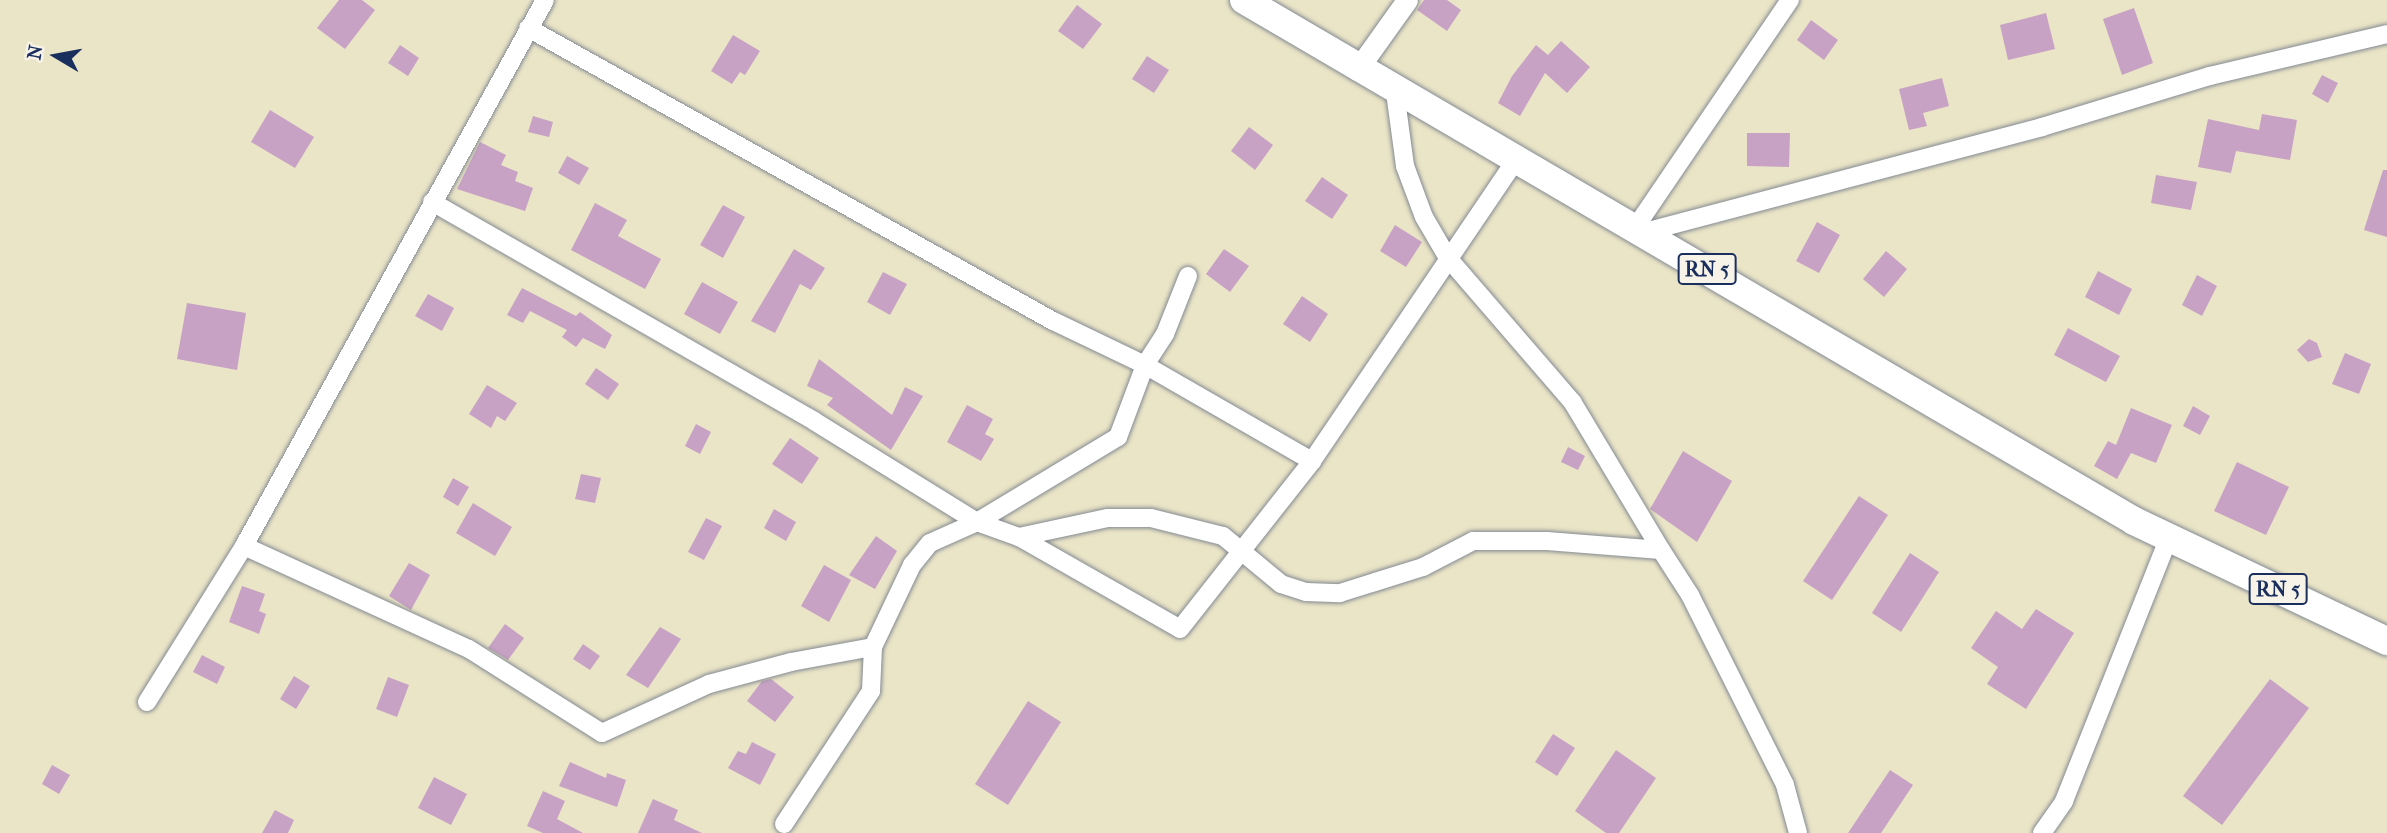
<!DOCTYPE html>
<html>
<head>
<meta charset="utf-8">
<style>
	body { margin:0 }
	#map { position:relative; width:2387px; height:833px; overflow:hidden; background:#ebe5c7; font-family:"IM FELL French Canon",serif }
	div>[style] { position:absolute }
	.building>* { inset:0; background:#c7a2c4 }
	.roads { filter:drop-shadow(0 0 2px #838a92) drop-shadow(0 0 2px #838a92) }
	.minor>* { height:18px; margin:-9px; padding:0 9px; transform-origin:9px; border-radius:9px; background:#fff }
	.tertiary>* { height:21px; margin:-10.5px; padding:0 10.5px; transform-origin:10.5px; border-radius:10.5px; background:#fff }
	.primary>* { height:28px; margin:-14px; padding:0 14px; transform-origin:14px; border-radius:14px; background:#fff }
	span { translate:-50% -50%; white-space:nowrap; text-align:center; line-height:1.15; -webkit-text-stroke:5px #f7f3e8; paint-order:stroke }
	.shield-label span { padding:2px 5px; background:#f7f3e8; border:2px solid; border-radius:5px; -webkit-text-stroke-width:0 }
	.shield-label { font-size:21px; color:#1b2f5e; font-weight:700 }
	.north { position:absolute; left:21px; top:21px; width:70px; height:70px; -webkit-text-stroke:5px #f7f3e8; paint-order:stroke; rotate:280deg; font-size:19px; font-weight:700; line-height:28px; text-align:center; color:#1b2f5e }
	.north::after { content:''; display:block; margin:auto; width:24px; height:32px; background:#1b2f5e; clip-path:polygon(50% 0,100% 100%,50% 72%,0 100%) }
</style>
</head>
<body>
<div id="map">
	<div class="building">
		<div style="clip-path:polygon(339px 0,362px 0,375px 10px,345px 49px,317px 28px)"></div>
		<div style="clip-path:polygon(1424px 0,1447px 0,1461px 10px,1447px 31px,1417px 10px)"></div>
		<div style="clip-path:polygon(1077px 5px,1102px 24px,1083px 49px,1058px 31px)"></div>
		<div style="clip-path:polygon(2134px 8px,2153px 63px,2122px 75px,2103px 19px)"></div>
		<div style="clip-path:polygon(2046px 13px,2055px 49px,2008px 60px,2000px 25px)"></div>
		<div style="clip-path:polygon(1811px 20px,1838px 40px,1824px 60px,1797px 40px)"></div>
		<div style="clip-path:polygon(733px 35px,760px 51px,745px 75px,740px 72px,732px 84px,711px 71px)"></div>
		<div style="clip-path:polygon(1561px 41px,1590px 67px,1567px 93px,1545px 73px,1520px 116px,1498px 103px,1512px 76px,1536px 45px,1548px 55px)"></div>
		<div style="clip-path:polygon(400px 45px,419px 58px,408px 76px,388px 63px)"></div>
		<div style="clip-path:polygon(1147px 56px,1169px 70px,1154px 93px,1132px 79px)"></div>
		<div style="clip-path:polygon(2322px 75px,2338px 83px,2328px 103px,2312px 94px)"></div>
		<div style="clip-path:polygon(1942px 78px,1949px 106px,1923px 113px,1927px 126px,1909px 130px,1899px 89px)"></div>
		<div style="clip-path:polygon(270px 110px,314px 137px,295px 168px,251px 142px)"></div>
		<div style="clip-path:polygon(2262px 114px,2297px 120px,2290px 160px,2236px 151px,2231px 173px,2198px 167px,2208px 119px,2259px 130px)"></div>
		<div style="clip-path:polygon(533px 116px,553px 122px,549px 137px,528px 132px)"></div>
		<div style="clip-path:polygon(1249px 127px,1273px 145px,1255px 170px,1231px 151px)"></div>
		<div style="clip-path:polygon(1747px 133px,1790px 133px,1789px 167px,1747px 166px)"></div>
		<div style="clip-path:polygon(480px 142px,506px 155px,501px 165px,518px 172px,515px 181px,533px 188px,525px 211px,457px 189px)"></div>
		<div style="clip-path:polygon(567px 156px,589px 168px,579px 185px,558px 173px)"></div>
		<div style="clip-path:polygon(2383px 170px,2387px 170px,2387px 237px,2364px 230px)"></div>
		<div style="clip-path:polygon(2156px 175px,2197px 182px,2191px 210px,2151px 203px)"></div>
		<div style="clip-path:polygon(1322px 177px,1348px 195px,1332px 219px,1305px 201px)"></div>
		<div style="clip-path:polygon(595px 203px,627px 220px,618px 236px,661px 259px,645px 289px,571px 250px)"></div>
		<div style="clip-path:polygon(723px 205px,745px 217px,723px 258px,700px 245px)"></div>
		<div style="clip-path:polygon(1817px 222px,1840px 235px,1819px 273px,1796px 261px)"></div>
		<div style="clip-path:polygon(1395px 225px,1422px 242px,1406px 267px,1380px 251px)"></div>
		<div style="clip-path:polygon(794px 249px,825px 268px,811px 290px,800px 284px,775px 333px,751px 321px)"></div>
		<div style="clip-path:polygon(1224px 249px,1249px 266px,1230px 292px,1206px 274px)"></div>
		<div style="clip-path:polygon(1886px 251px,1907px 269px,1884px 297px,1863px 279px)"></div>
		<div style="clip-path:polygon(2098px 271px,2132px 289px,2119px 315px,2085px 297px)"></div>
		<div style="clip-path:polygon(883px 272px,907px 284px,890px 315px,867px 302px)"></div>
		<div style="clip-path:polygon(2197px 275px,2217px 286px,2202px 316px,2182px 305px)"></div>
		<div style="clip-path:polygon(702px 282px,738px 302px,720px 334px,684px 314px)"></div>
		<div style="clip-path:polygon(522px 288px,576px 316px,580px 312px,612px 335px,605px 349px,583px 338px,576px 347px,562px 337px,567px 330px,530px 311px,523px 323px,507px 315px)"></div>
		<div style="clip-path:polygon(428px 294px,454px 308px,442px 331px,415px 316px)"></div>
		<div style="clip-path:polygon(1302px 296px,1328px 314px,1310px 342px,1283px 324px)"></div>
		<div style="clip-path:polygon(187px 303px,246px 313px,237px 370px,177px 359px)"></div>
		<div style="clip-path:polygon(2068px 328px,2120px 356px,2106px 382px,2054px 355px)"></div>
		<div style="clip-path:polygon(2309px 339px,2317px 343px,2322px 357px,2308px 362px,2297px 350px)"></div>
		<div style="clip-path:polygon(2345px 353px,2371px 364px,2359px 394px,2332px 384px)"></div>
		<div style="clip-path:polygon(819px 359px,892px 415px,905px 387px,923px 396px,891px 450px,827px 405px,833px 398px,807px 386px)"></div>
		<div style="clip-path:polygon(596px 368px,619px 384px,608px 400px,585px 384px)"></div>
		<div style="clip-path:polygon(487px 385px,517px 403px,505px 421px,497px 416px,491px 428px,469px 414px)"></div>
		<div style="clip-path:polygon(967px 405px,993px 419px,985px 434px,994px 439px,981px 461px,947px 442px)"></div>
		<div style="clip-path:polygon(2193px 406px,2210px 416px,2200px 435px,2183px 426px)"></div>
		<div style="clip-path:polygon(2131px 408px,2172px 425px,2156px 463px,2131px 453px,2117px 479px,2094px 466px,2108px 441px,2116px 445px)"></div>
		<div style="clip-path:polygon(696px 424px,711px 432px,700px 454px,685px 446px)"></div>
		<div style="clip-path:polygon(790px 438px,819px 458px,802px 484px,772px 464px)"></div>
		<div style="clip-path:polygon(1568px 447px,1585px 456px,1578px 470px,1561px 462px)"></div>
		<div style="clip-path:polygon(1683px 451px,1732px 481px,1697px 542px,1650px 509px)"></div>
		<div style="clip-path:polygon(2237px 462px,2289px 487px,2266px 535px,2214px 511px)"></div>
		<div style="clip-path:polygon(581px 474px,601px 478px,595px 503px,575px 499px)"></div>
		<div style="clip-path:polygon(453px 478px,469px 487px,458px 506px,443px 497px)"></div>
		<div style="clip-path:polygon(1859px 496px,1888px 515px,1832px 600px,1803px 581px)"></div>
		<div style="clip-path:polygon(473px 503px,512px 527px,495px 556px,456px 533px)"></div>
		<div style="clip-path:polygon(774px 509px,796px 522px,786px 541px,764px 528px)"></div>
		<div style="clip-path:polygon(706px 518px,722px 526px,704px 560px,688px 552px)"></div>
		<div style="clip-path:polygon(876px 536px,897px 551px,875px 589px,849px 575px)"></div>
		<div style="clip-path:polygon(1910px 553px,1939px 572px,1901px 632px,1872px 613px)"></div>
		<div style="clip-path:polygon(409px 563px,430px 575px,411px 610px,389px 596px)"></div>
		<div style="clip-path:polygon(824px 565px,851px 580px,829px 622px,801px 606px)"></div>
		<div style="clip-path:polygon(242px 586px,265px 594px,259px 611px,266px 614px,259px 634px,229px 622px)"></div>
		<div style="clip-path:polygon(2036px 609px,2074px 633px,2026px 709px,1987px 684px,1998px 667px,1971px 648px,1996px 611px,2022px 629px)"></div>
		<div style="clip-path:polygon(505px 624px,524px 638px,508px 660px,488px 648px)"></div>
		<div style="clip-path:polygon(660px 627px,681px 639px,648px 688px,626px 675px)"></div>
		<div style="clip-path:polygon(583px 644px,600px 656px,590px 670px,573px 659px)"></div>
		<div style="clip-path:polygon(202px 655px,225px 667px,217px 684px,193px 672px)"></div>
		<div style="clip-path:polygon(294px 676px,310px 686px,296px 709px,280px 699px)"></div>
		<div style="clip-path:polygon(388px 677px,409px 685px,397px 717px,376px 709px)"></div>
		<div style="clip-path:polygon(771px 679px,794px 697px,775px 722px,747px 701px,762px 681px)"></div>
		<div style="clip-path:polygon(2270px 679px,2309px 708px,2222px 825px,2183px 796px)"></div>
		<div style="clip-path:polygon(1028px 701px,1061px 722px,1008px 805px,975px 784px)"></div>
		<div style="clip-path:polygon(1553px 734px,1575px 748px,1557px 776px,1535px 762px)"></div>
		<div style="clip-path:polygon(752px 742px,776px 754px,760px 785px,728px 768px,738px 751px,746px 754px)"></div>
		<div style="clip-path:polygon(1616px 750px,1656px 778px,1619px 833px,1606px 833px,1575px 811px)"></div>
		<div style="clip-path:polygon(570px 762px,606px 778px,607px 773px,626px 780px,617px 807px,559px 786px)"></div>
		<div style="clip-path:polygon(52px 765px,70px 775px,59px 794px,42px 784px)"></div>
		<div style="clip-path:polygon(1890px 770px,1913px 785px,1881px 833px,1848px 833px)"></div>
		<div style="clip-path:polygon(434px 777px,467px 794px,451px 825px,418px 808px)"></div>
		<div style="clip-path:polygon(543px 791px,565px 801px,557px 819px,583px 833px,543px 833px,527px 826px)"></div>
		<div style="clip-path:polygon(653px 799px,678px 810px,674px 820px,702px 833px,638px 833px)"></div>
		<div style="clip-path:polygon(275px 810px,294px 820px,288px 833px,262px 833px)"></div>
	</div>
	<div class="roads">
		<div class="minor">
			<div style="left:1395px;top:92px;width:75px;rotate:82.3deg"></div>
			<div style="left:1405px;top:166px;width:54px;rotate:69.6deg"></div>
			<div style="left:1424px;top:217px;width:48px;rotate:59.7deg"></div>
			<div style="left:1448px;top:258px;width:191px;rotate:49.2deg"></div>
			<div style="left:1573px;top:403px;width:171px;rotate:59.1deg"></div>
			<div style="left:432px;top:202px;width:440px;rotate:29.8deg"></div>
			<div style="left:814px;top:421px;width:192px;rotate:31.8deg"></div>
			<div style="left:977px;top:522px;width:165px;rotate:-31.1deg"></div>
			<div style="left:1118px;top:437px;width:77px;rotate:-69.4deg"></div>
			<div style="left:1145px;top:365px;width:102px;rotate:-154.4deg"></div>
			<div style="left:1053px;top:321px;width:601px;rotate:-150.83deg"></div>
			<div style="left:1635px;top:228px;width:276px;rotate:-55.8deg"></div>
			<div style="left:1645px;top:232px;width:411px;rotate:-14.8deg"></div>
			<div style="left:2042px;top:127px;width:176px;rotate:-16.9deg"></div>
			<div style="left:2210px;top:76px;width:182px;rotate:-13.3deg"></div>
			<div style="left:1188px;top:276px;width:62px;rotate:111.6deg"></div>
			<div style="left:1165px;top:334px;width:37px;rotate:123deg"></div>
			<div style="left:1145px;top:365px;width:193px;rotate:29.9deg"></div>
			<div style="left:1019px;top:537px;width:185px;rotate:29.7deg"></div>
			<div style="left:1180px;top:629px;width:214px;rotate:-51.8deg"></div>
			<div style="left:1312px;top:461px;width:364px;rotate:-55.9deg"></div>
			<div style="left:244px;top:546px;width:247px;rotate:24.6deg"></div>
			<div style="left:469px;top:649px;width:157px;rotate:32.3deg"></div>
			<div style="left:602px;top:733px;width:118px;rotate:-24.6deg"></div>
			<div style="left:709px;top:684px;width:85px;rotate:-15deg"></div>
			<div style="left:791px;top:662px;width:83px;rotate:-10.4deg"></div>
			<div style="left:873px;top:647px;width:91px;rotate:-64.6deg"></div>
			<div style="left:912px;top:565px;width:28px;rotate:-51deg"></div>
			<div style="left:930px;top:543px;width:51px;rotate:-24.1deg"></div>
			<div style="left:977px;top:522px;width:45px;rotate:19.7deg"></div>
			<div style="left:1019px;top:537px;width:91px;rotate:-12.1deg"></div>
			<div style="left:1108px;top:518px;width:43px"></div>
			<div style="left:1151px;top:518px;width:74px;rotate:14deg"></div>
			<div style="left:1223px;top:536px;width:75px;rotate:39.6deg"></div>
			<div style="left:1281px;top:584px;width:26px;rotate:18deg"></div>
			<div style="left:1306px;top:592px;width:34px;rotate:2deg"></div>
			<div style="left:1340px;top:593px;width:87px;rotate:-17.4deg"></div>
			<div style="left:1423px;top:567px;width:56px;rotate:-27.5deg"></div>
			<div style="left:1473px;top:541px;width:74px"></div>
			<div style="left:1547px;top:541px;width:114px;rotate:4.5deg"></div>
			<div style="left:1661px;top:550px;width:54px;rotate:57.2deg"></div>
			<div style="left:1690px;top:595px;width:212px;rotate:63.4deg"></div>
			<div style="left:1785px;top:785px;width:50px;rotate:74.8deg"></div>
			<div style="left:147px;top:702px;width:184px;rotate:-58.1deg"></div>
			<div style="left:244px;top:546px;width:623px;rotate:-61.13deg"></div>
			<div style="left:784px;top:824px;width:159px;rotate:-56.8deg"></div>
			<div style="left:871px;top:691px;width:44px;rotate:-87.4deg"></div>
			<div style="left:2042px;top:833px;width:39px;rotate:-55deg"></div>
			<div style="left:2064px;top:801px;width:284px;rotate:-68.3deg"></div>
		</div>
		<div class="tertiary">
			<div style="left:1357px;top:70px;width:86px;rotate:-54.5deg"></div>
		</div>
		<div class="primary">
			<div style="left:1244px;top:0;width:1031px;rotate:30.34deg"></div>
			<div style="left:2134px;top:521px;width:280px;rotate:25.4deg"></div>
		</div>
	</div>
	<div class="shield-label">
		<span style="left:1707px;top:269px">RN 5</span>
		<span style="left:2278px;top:589px">RN 5</span>
	</div>
	<div class="north">N</div>
</div>
</body>
</html>
